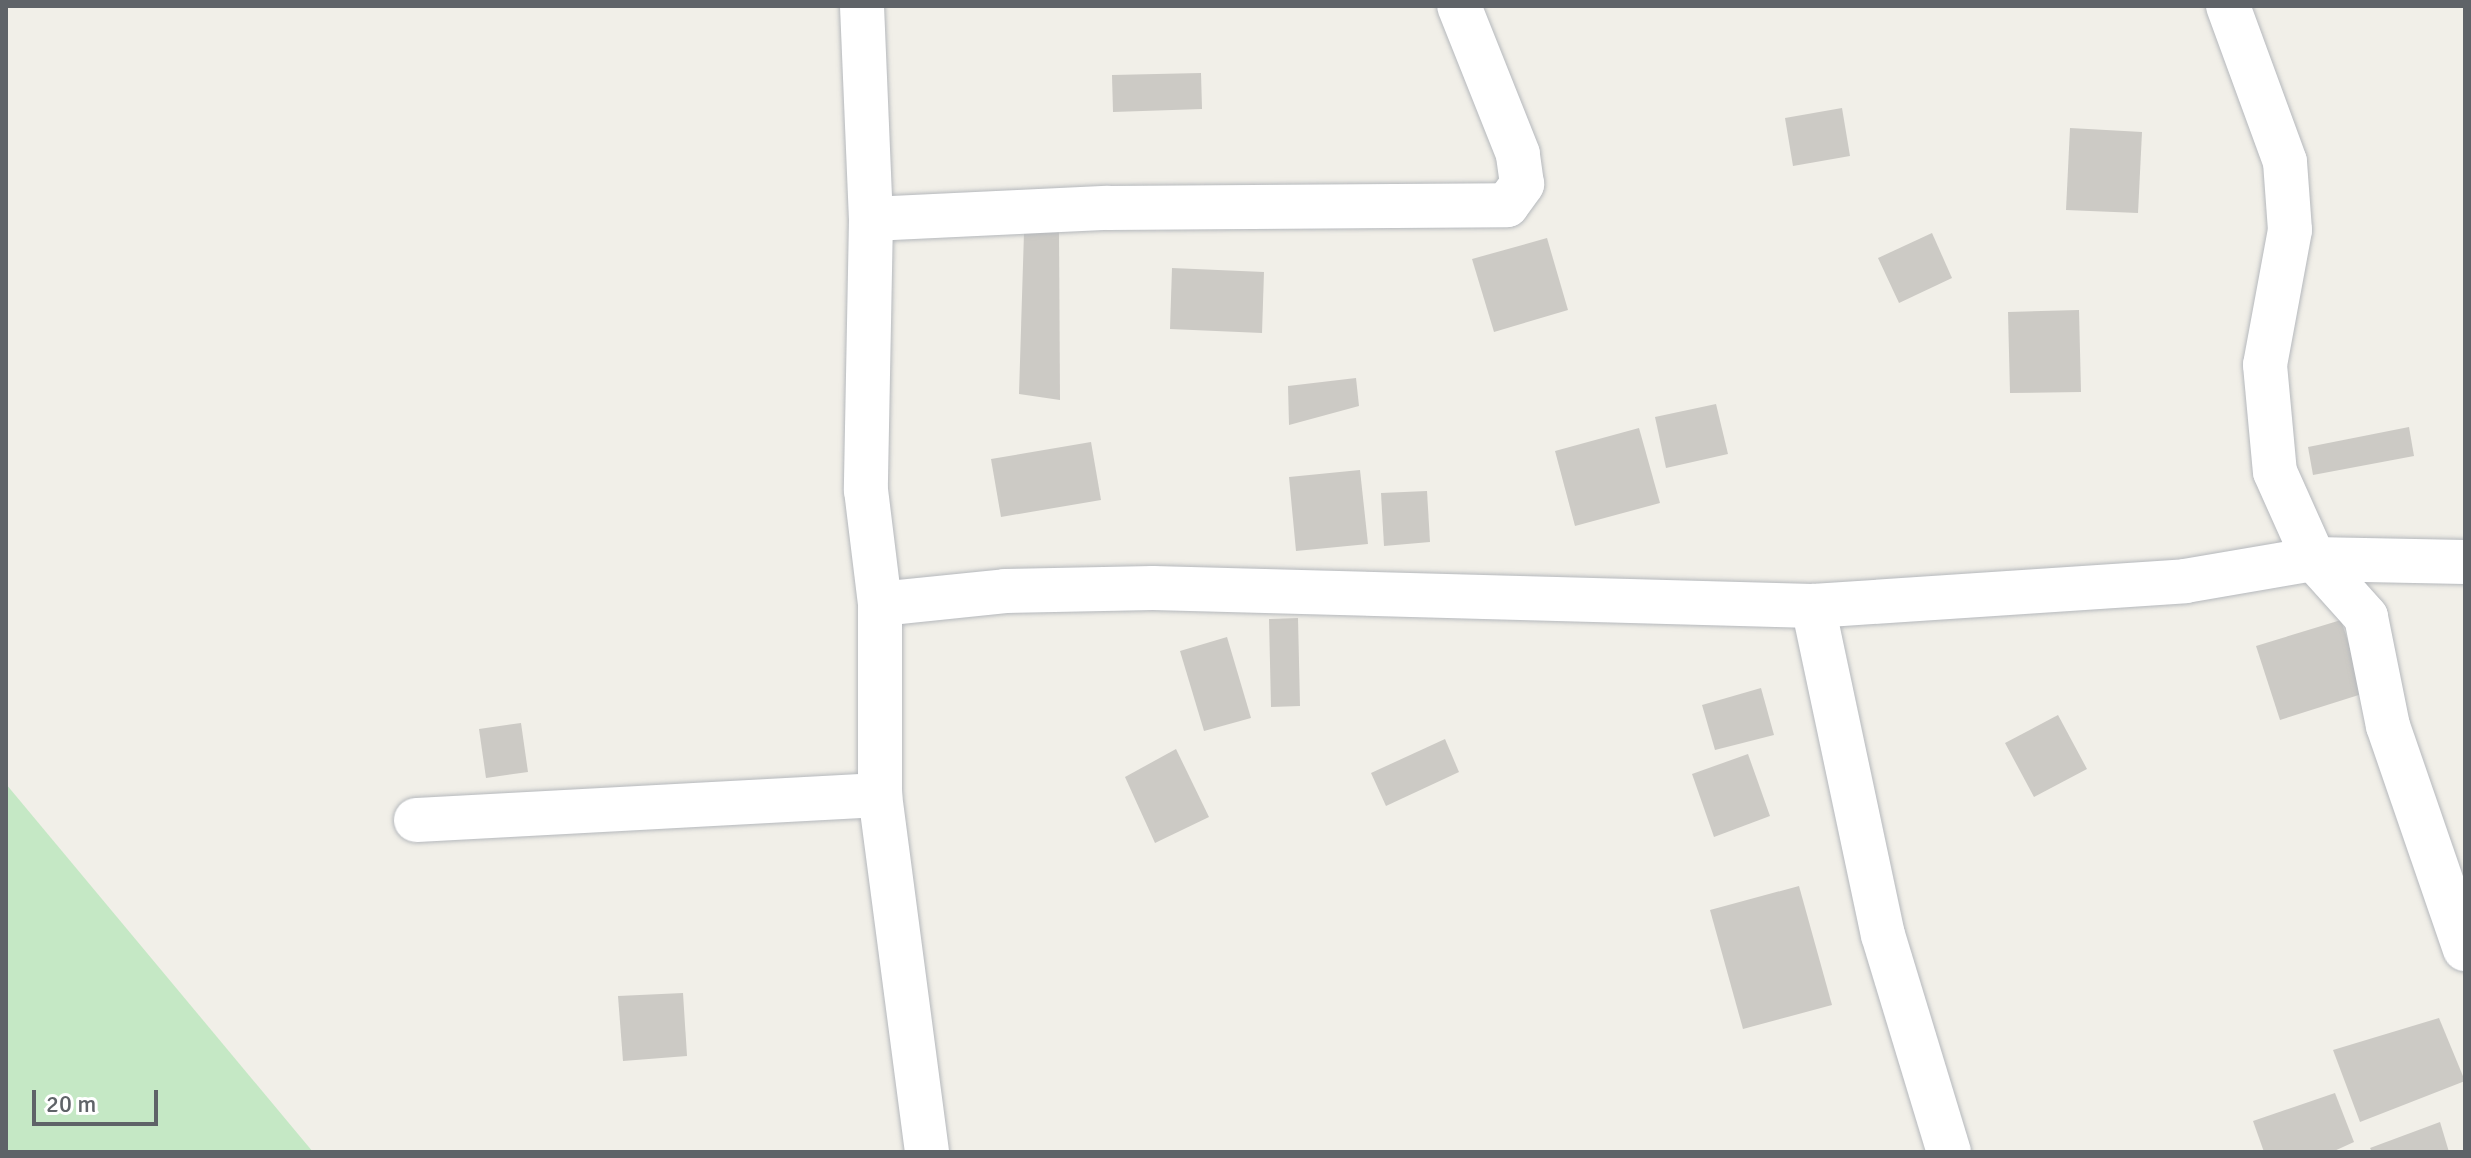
<!DOCTYPE html>
<html>
<head>
<meta charset="utf-8">
<style>
	body { margin:0 }
	#map { position:relative; width:2471px; height:1158px; overflow:hidden; background:#f1efe8; font-family:Signika,sans-serif }
	div>[style] { position:absolute }
	.green>* { inset:0; background:#c5e8c5 }
	.building>* { inset:0; background:#cccac5 }
	.roads { filter:drop-shadow(0 0 2px #b5b8bc) drop-shadow(0 0 2px #b5b8bc) }
	.minor>* { height:44px; margin:-22px; padding:0 22px; transform-origin:22px; border-radius:22px; background:#fff }
	span { translate:-50% -50%; white-space:nowrap; text-align:center; line-height:1.15; -webkit-text-stroke:6px #fff; paint-order:stroke }
	.frame { position:absolute; inset:0; border:8px solid #5f6368; pointer-events:none }
	.scale { position:absolute; left:32px; top:1090px; width:126px; height:36px; box-sizing:border-box; border:4px solid #5f6368; border-top:0; padding-left:10px; font-size:24px; line-height:28px; white-space:nowrap; color:#5f6368; -webkit-text-stroke:6px #fff; paint-order:stroke }
</style>
</head>
<body>
<div id="map">
	<div class="green">
		<div style="clip-path:polygon(6px 784px,313px 1152px,6px 1152px)"></div>
	</div>
	<div class="building">
		<div style="clip-path:polygon(1201px 73px,1202px 109px,1113px 112px,1112px 75px)"></div>
		<div style="clip-path:polygon(1842px 108px,1850px 156px,1793px 166px,1785px 118px)"></div>
		<div style="clip-path:polygon(2070px 128px,2142px 132px,2138px 213px,2066px 210px)"></div>
		<div style="clip-path:polygon(1059px 230px,1060px 400px,1019px 394px,1024px 232px)"></div>
		<div style="clip-path:polygon(1932px 233px,1952px 278px,1899px 303px,1878px 258px)"></div>
		<div style="clip-path:polygon(1547px 238px,1568px 310px,1494px 332px,1472px 259px)"></div>
		<div style="clip-path:polygon(1172px 268px,1264px 272px,1262px 333px,1170px 329px)"></div>
		<div style="clip-path:polygon(2079px 310px,2081px 392px,2010px 393px,2008px 312px)"></div>
		<div style="clip-path:polygon(1356px 378px,1359px 406px,1289px 425px,1288px 386px)"></div>
		<div style="clip-path:polygon(1716px 404px,1728px 454px,1666px 468px,1655px 417px)"></div>
		<div style="clip-path:polygon(2409px 427px,2414px 456px,2313px 475px,2308px 447px)"></div>
		<div style="clip-path:polygon(1639px 428px,1660px 503px,1575px 526px,1555px 451px)"></div>
		<div style="clip-path:polygon(1091px 442px,1101px 500px,1001px 517px,991px 459px)"></div>
		<div style="clip-path:polygon(1360px 470px,1368px 544px,1296px 551px,1289px 477px)"></div>
		<div style="clip-path:polygon(1427px 491px,1430px 542px,1384px 546px,1381px 493px)"></div>
		<div style="clip-path:polygon(1298px 618px,1300px 706px,1271px 707px,1269px 619px)"></div>
		<div style="clip-path:polygon(2341px 620px,2365px 693px,2280px 720px,2256px 646px)"></div>
		<div style="clip-path:polygon(1227px 637px,1251px 718px,1204px 731px,1180px 651px)"></div>
		<div style="clip-path:polygon(1761px 688px,1774px 735px,1715px 750px,1702px 705px)"></div>
		<div style="clip-path:polygon(2058px 715px,2087px 769px,2034px 797px,2005px 743px)"></div>
		<div style="clip-path:polygon(521px 723px,528px 772px,486px 778px,479px 729px)"></div>
		<div style="clip-path:polygon(1445px 739px,1459px 772px,1386px 806px,1371px 773px)"></div>
		<div style="clip-path:polygon(1176px 749px,1209px 817px,1155px 843px,1125px 777px)"></div>
		<div style="clip-path:polygon(1748px 754px,1770px 816px,1714px 837px,1692px 774px)"></div>
		<div style="clip-path:polygon(1799px 886px,1832px 1005px,1743px 1029px,1710px 910px)"></div>
		<div style="clip-path:polygon(683px 993px,687px 1056px,623px 1061px,618px 996px)"></div>
		<div style="clip-path:polygon(2439px 1018px,2465px 1081px,2360px 1122px,2333px 1050px)"></div>
		<div style="clip-path:polygon(2335px 1093px,2354px 1142px,2332px 1152px,2264px 1152px,2253px 1121px)"></div>
		<div style="clip-path:polygon(2440px 1122px,2449px 1152px,2372px 1152px,2370px 1148px)"></div>
	</div>
	<div class="roads">
		<div class="minor">
			<div style="left:862px;top:6px;width:213px;rotate:87.6deg"></div>
			<div style="left:871px;top:219px;width:271px;rotate:91.1deg"></div>
			<div style="left:866px;top:490px;width:115px;rotate:83deg"></div>
			<div style="left:880px;top:604px;width:126px;rotate:-5.9deg"></div>
			<div style="left:1005px;top:591px;width:148px;rotate:-1.2deg"></div>
			<div style="left:1153px;top:588px;width:660px;rotate:1.56deg"></div>
			<div style="left:1813px;top:606px;width:373px;rotate:-3.8deg"></div>
			<div style="left:2185px;top:581px;width:131px;rotate:-9.7deg"></div>
			<div style="left:2314px;top:559px;width:151px;rotate:1.1deg"></div>
			<div style="left:2228px;top:6px;width:166px;rotate:69.9deg"></div>
			<div style="left:2285px;top:162px;width:68px;rotate:85.8deg"></div>
			<div style="left:2290px;top:230px;width:137px;rotate:100.5deg"></div>
			<div style="left:2265px;top:365px;width:107px;rotate:84.7deg"></div>
			<div style="left:2275px;top:472px;width:95px;rotate:65.9deg"></div>
			<div style="left:2314px;top:559px;width:78px;rotate:48.1deg"></div>
			<div style="left:2366px;top:617px;width:111px;rotate:78.6deg"></div>
			<div style="left:2388px;top:726px;width:236px;rotate:71deg"></div>
			<div style="left:871px;top:219px;width:237px;rotate:-2.7deg"></div>
			<div style="left:1108px;top:208px;width:399px;rotate:-0.4deg"></div>
			<div style="left:1507px;top:205px;width:26px;rotate:-54deg"></div>
			<div style="left:1522px;top:184px;width:30px;rotate:-98deg"></div>
			<div style="left:1518px;top:154px;width:159px;rotate:-111.7deg"></div>
			<div style="left:880px;top:604px;width:191px;rotate:90deg"></div>
			<div style="left:880px;top:795px;width:360px;rotate:82.5deg"></div>
			<div style="left:1813px;top:606px;width:336px;rotate:78deg"></div>
			<div style="left:1883px;top:935px;width:227px;rotate:73.1deg"></div>
			<div style="left:416px;top:820px;width:465px;rotate:-3.1deg"></div>
		</div>
	</div>
	<div class="frame"></div>
	<div class="scale">20 m</div>
</div>
</body>
</html>
